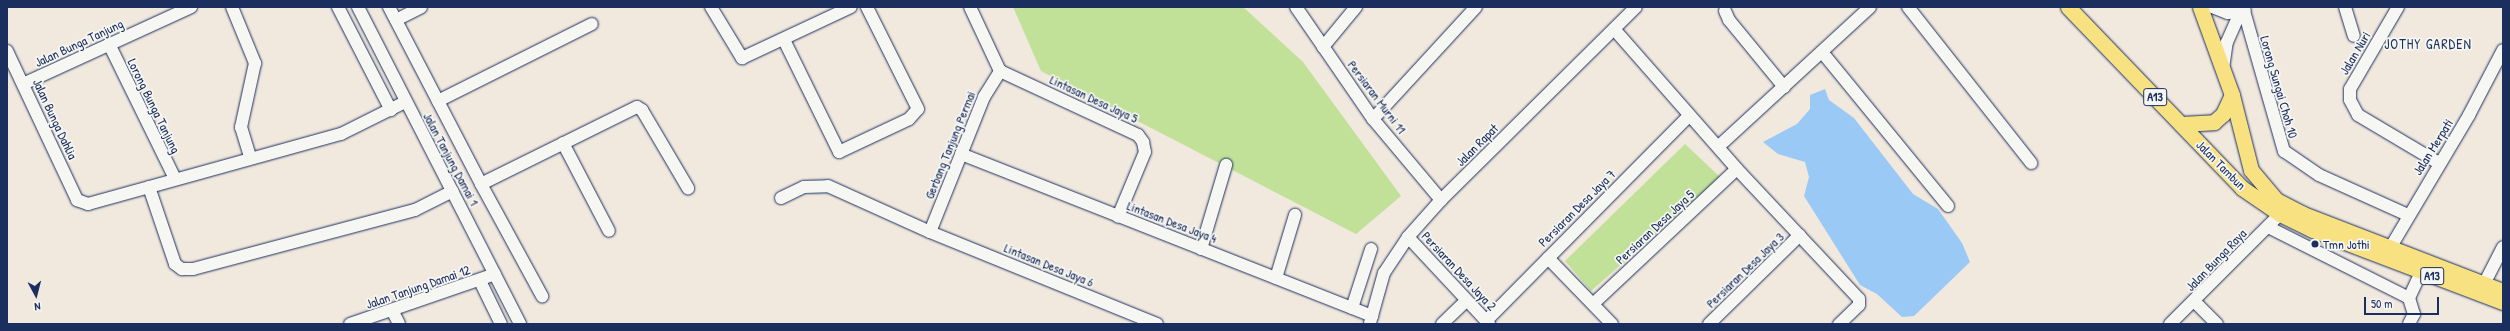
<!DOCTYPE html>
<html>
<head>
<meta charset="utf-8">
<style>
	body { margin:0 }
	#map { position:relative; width:2510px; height:331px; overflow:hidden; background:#f1e8de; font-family:"Patrick Hand",sans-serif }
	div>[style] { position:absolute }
	.green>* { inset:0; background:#c1e098 }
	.water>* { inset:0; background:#9bc9f6 }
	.roads { filter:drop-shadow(0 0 1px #1b2f5e) drop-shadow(0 0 1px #1b2f5e) }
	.minor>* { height:12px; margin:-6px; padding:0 6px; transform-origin:6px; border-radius:6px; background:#f6f6f2 }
	.major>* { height:15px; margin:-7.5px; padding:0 7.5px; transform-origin:7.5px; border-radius:7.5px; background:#f8e181 }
	.dots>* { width:11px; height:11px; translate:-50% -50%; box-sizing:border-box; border:2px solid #f6f6f2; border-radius:50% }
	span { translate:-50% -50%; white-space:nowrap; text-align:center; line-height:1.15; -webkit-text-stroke:3.5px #f6f6f2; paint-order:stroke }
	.shield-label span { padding:1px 3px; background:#f6f6f2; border:1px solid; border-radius:3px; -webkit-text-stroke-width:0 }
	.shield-label { font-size:12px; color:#1b2f5e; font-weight:700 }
	.street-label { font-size:13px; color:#1b2f5e }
	.poi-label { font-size:13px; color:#1b2f5e }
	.left { translate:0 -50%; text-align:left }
	.neighbourhood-label { font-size:14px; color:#1b2f5e; letter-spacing:1px }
	.frame { position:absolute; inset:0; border:8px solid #1b2f5e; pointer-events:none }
	.north { position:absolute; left:16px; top:275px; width:40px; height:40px; -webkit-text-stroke:3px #f6f6f2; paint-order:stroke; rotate:173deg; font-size:11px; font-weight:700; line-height:16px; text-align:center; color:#1b2f5e }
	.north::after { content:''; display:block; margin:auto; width:14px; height:18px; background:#1b2f5e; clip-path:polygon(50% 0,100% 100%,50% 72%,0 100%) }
	.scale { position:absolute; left:2364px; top:297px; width:75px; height:18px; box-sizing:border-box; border:2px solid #1b2f5e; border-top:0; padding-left:5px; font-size:12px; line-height:14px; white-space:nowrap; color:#1b2f5e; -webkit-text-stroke:3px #f6f6f2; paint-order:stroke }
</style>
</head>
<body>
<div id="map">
	<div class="green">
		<div style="clip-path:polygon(1013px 7px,1243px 7px,1303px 62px,1401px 196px,1356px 234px,1041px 71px)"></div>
		<div style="clip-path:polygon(1685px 144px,1720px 177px,1591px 291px,1565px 261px)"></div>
	</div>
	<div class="water">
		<div style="clip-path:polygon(1825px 89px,1829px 100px,1854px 118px,1913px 194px,1938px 209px,1962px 243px,1970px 262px,1914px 316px,1902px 317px,1877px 294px,1860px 285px,1804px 196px,1809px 177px,1805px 162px,1778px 154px,1763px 142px,1797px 124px,1810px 109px,1810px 95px)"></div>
	</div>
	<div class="roads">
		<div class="minor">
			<div style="left:232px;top:7px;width:61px;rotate:67.7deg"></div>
			<div style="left:255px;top:63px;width:66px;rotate:102.3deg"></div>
			<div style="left:241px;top:127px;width:31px;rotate:73deg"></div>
			<div style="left:338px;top:7px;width:116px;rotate:62.8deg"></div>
			<div style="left:358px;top:7px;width:356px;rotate:62.9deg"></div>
			<div style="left:389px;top:7px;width:199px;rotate:62.5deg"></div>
			<div style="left:481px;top:184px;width:174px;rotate:-26.3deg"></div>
			<div style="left:637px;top:107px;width:6px;rotate:31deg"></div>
			<div style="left:642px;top:110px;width:91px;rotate:59.5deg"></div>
			<div style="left:711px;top:7px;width:60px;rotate:58.7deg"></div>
			<div style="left:742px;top:58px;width:120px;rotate:-25.1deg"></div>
			<div style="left:970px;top:7px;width:71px;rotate:64.9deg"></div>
			<div style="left:1296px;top:7px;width:136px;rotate:55.5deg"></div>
			<div style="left:1373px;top:119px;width:106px;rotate:50deg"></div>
			<div style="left:1908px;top:7px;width:199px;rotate:51.7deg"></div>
			<div style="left:2212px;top:7px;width:17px;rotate:21deg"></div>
			<div style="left:2228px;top:13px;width:17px;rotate:-10deg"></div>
			<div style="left:2345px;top:7px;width:30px;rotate:73deg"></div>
			<div style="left:2398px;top:7px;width:95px;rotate:120.3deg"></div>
			<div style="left:2350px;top:89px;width:11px;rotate:90deg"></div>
			<div style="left:2350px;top:100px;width:17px;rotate:62deg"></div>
			<div style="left:2358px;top:115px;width:94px;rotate:30.7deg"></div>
			<div style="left:1725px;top:11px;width:10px;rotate:66deg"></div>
			<div style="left:1729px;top:20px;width:87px;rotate:50.6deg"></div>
			<div style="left:2244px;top:11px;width:146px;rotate:74.1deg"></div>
			<div style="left:2284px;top:151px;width:42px;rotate:34.4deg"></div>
			<div style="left:2319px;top:175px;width:98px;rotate:24.2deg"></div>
			<div style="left:396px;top:20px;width:28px;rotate:-27deg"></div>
			<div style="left:1614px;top:29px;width:186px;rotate:48.7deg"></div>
			<div style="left:1737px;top:169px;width:178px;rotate:46.8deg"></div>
			<div style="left:1859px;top:299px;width:6px;rotate:90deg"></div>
			<div style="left:1859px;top:305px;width:28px;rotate:136deg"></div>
			<div style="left:784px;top:40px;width:125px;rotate:63.8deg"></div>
			<div style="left:839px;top:152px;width:77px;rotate:-25.2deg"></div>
			<div style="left:909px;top:119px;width:13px;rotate:-48deg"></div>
			<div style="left:918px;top:109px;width:114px;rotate:-116.6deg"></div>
			<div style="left:109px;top:44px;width:150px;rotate:63.9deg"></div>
			<div style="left:1323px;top:47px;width:52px;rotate:-50.5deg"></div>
			<div style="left:7px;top:51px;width:165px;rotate:64.8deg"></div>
			<div style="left:77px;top:200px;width:12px;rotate:20deg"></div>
			<div style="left:88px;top:204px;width:263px;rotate:-15.5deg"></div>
			<div style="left:341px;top:134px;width:72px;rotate:-26.6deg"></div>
			<div style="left:1822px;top:52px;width:199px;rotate:50.7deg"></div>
			<div style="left:2223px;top:69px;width:27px;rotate:-82deg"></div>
			<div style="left:2227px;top:42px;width:32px;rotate:-66deg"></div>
			<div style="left:1000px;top:71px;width:152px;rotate:24.9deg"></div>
			<div style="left:1138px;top:135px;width:9px;rotate:54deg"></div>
			<div style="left:1143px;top:142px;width:10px;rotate:79deg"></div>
			<div style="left:1145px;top:152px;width:70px;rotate:112.6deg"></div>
			<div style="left:23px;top:84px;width:185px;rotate:-24.6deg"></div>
			<div style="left:438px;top:101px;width:172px;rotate:-26.6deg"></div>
			<div style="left:1373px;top:119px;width:152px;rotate:-47.4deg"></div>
			<div style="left:563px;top:143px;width:99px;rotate:62.4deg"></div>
			<div style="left:1719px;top:146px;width:205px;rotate:-42.6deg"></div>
			<div style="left:961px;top:154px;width:442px;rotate:21.5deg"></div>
			<div style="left:481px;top:184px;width:128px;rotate:61.4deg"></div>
			<div style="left:149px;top:187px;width:81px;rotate:71.3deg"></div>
			<div style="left:175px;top:264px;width:9px;rotate:36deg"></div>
			<div style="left:182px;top:269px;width:11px"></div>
			<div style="left:193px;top:269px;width:230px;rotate:-14.9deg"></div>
			<div style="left:415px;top:210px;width:42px;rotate:-26.6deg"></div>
			<div style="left:781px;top:198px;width:25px;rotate:-26deg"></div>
			<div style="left:804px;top:187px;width:24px;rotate:-2deg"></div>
			<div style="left:828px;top:186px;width:112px;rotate:24.3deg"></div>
			<div style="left:930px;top:232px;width:245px;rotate:22.1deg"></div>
			<div style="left:2268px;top:227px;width:158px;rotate:26.7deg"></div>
			<div style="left:2409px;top:298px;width:38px;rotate:-65deg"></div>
			<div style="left:930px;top:232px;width:145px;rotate:-68.2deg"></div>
			<div style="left:984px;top:97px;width:31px;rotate:-58deg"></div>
			<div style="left:1408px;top:237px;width:119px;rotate:47deg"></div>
			<div style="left:1201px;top:249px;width:88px;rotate:-73.4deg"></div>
			<div style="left:2386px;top:255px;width:163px;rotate:-59.3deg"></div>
			<div style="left:2469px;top:115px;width:73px;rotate:-62.4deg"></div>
			<div style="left:1548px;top:258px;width:92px;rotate:45.9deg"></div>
			<div style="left:1276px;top:278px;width:66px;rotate:-73.2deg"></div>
			<div style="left:480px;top:281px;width:48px;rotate:64deg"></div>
			<div style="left:2481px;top:290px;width:48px;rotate:-62.9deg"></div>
			<div style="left:2409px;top:298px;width:17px;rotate:73deg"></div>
			<div style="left:2414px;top:314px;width:11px;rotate:117deg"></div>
			<div style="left:2195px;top:302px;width:31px;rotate:45deg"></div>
			<div style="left:1593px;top:304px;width:197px;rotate:-43.2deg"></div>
			<div style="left:1352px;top:308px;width:62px;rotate:-72.1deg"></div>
			<div style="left:393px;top:312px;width:13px;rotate:63deg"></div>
			<div style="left:1486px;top:321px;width:289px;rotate:-45.3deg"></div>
			<div style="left:1370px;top:323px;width:52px;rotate:-74.4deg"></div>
			<div style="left:1384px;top:273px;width:43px;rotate:-56.3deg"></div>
			<div style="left:1408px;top:237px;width:50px;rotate:-48.3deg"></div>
			<div style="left:1441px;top:200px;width:274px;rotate:-44.7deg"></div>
			<div style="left:350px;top:324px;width:153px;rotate:-19deg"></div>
			<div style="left:1442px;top:324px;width:33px;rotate:-44deg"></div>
			<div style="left:1709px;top:324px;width:127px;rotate:-44.4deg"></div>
			<div style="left:2170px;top:324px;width:156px;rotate:-45deg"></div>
		</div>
		<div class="major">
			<div style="left:2068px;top:7px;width:251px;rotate:46.1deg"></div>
			<div style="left:2242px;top:188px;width:46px;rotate:34.4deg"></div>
			<div style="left:2280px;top:214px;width:37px;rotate:26deg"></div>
			<div style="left:2313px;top:230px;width:203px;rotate:20.8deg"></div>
			<div style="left:2200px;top:7px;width:94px;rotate:70deg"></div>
			<div style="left:2232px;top:95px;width:77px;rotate:75.8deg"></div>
			<div style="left:2251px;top:170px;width:39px;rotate:50deg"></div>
			<div style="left:2276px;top:200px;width:30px;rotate:27deg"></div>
			<div style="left:2303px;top:214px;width:214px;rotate:21.1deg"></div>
			<div style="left:2181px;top:124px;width:33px;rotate:-3deg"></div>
			<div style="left:2214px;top:122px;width:12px;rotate:-42deg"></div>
			<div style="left:2223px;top:114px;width:21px;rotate:-65deg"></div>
		</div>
	</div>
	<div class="dots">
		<div style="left:2315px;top:244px;background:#1b2f5e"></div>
	</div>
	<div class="shield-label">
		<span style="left:2155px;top:97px">A13</span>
		<span style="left:2432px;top:276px">A13</span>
	</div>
	<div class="street-label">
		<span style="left:79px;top:43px;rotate:-25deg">Jalan Bunga Tanjung</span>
		<span style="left:2355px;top:53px;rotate:-59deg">Jalan Nuri</span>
		<span style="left:2279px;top:87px;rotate:74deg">Lorong Sungai Choh 10</span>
		<span style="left:1377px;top:97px;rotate:53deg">Persiaran Murni 11</span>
		<span style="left:1094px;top:99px;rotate:25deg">Lintasan Desa Jaya 5</span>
		<span style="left:154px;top:106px;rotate:64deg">Lorong Bunga Tanjung</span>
		<span style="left:55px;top:119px;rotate:65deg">Jalan Bunga Dahlia</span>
		<span style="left:950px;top:145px;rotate:-68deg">Gerbang Tanjung Permai</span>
		<span style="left:1477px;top:145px;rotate:-45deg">Jalan Rapat</span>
		<span style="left:2433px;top:147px;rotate:-58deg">Jalan Merpati</span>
		<span style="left:451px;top:159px;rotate:62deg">Jalan Tanjung Damai 1</span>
		<span style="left:2221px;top:165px;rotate:45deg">Jalan Tambun</span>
		<span style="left:1577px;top:208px;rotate:-45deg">Persiaran Desa Jaya 7</span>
		<span style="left:1172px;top:222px;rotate:21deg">Lintasan Desa Jaya 4</span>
		<span style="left:1655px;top:227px;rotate:-43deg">Persiaran Desa Jaya 5</span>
		<span style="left:2216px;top:260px;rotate:-46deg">Jalan Bunga Raya</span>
		<span style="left:1049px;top:265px;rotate:22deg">Lintasan Desa Jaya 6</span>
		<span style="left:1745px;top:270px;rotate:-44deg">Persiaran Desa Jaya 3</span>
		<span style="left:1459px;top:271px;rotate:47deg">Persiaran Desa Jaya 2</span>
		<span style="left:418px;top:287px;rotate:-19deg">Jalan Tanjung Damai 12</span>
	</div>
	<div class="poi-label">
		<span class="left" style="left:2323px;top:244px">Tmn Jothi</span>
	</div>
	<div class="neighbourhood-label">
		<span style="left:2428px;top:44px">JOTHY GARDEN</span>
	</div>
	<div class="frame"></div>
	<div class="north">N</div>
	<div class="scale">50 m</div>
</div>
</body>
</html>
